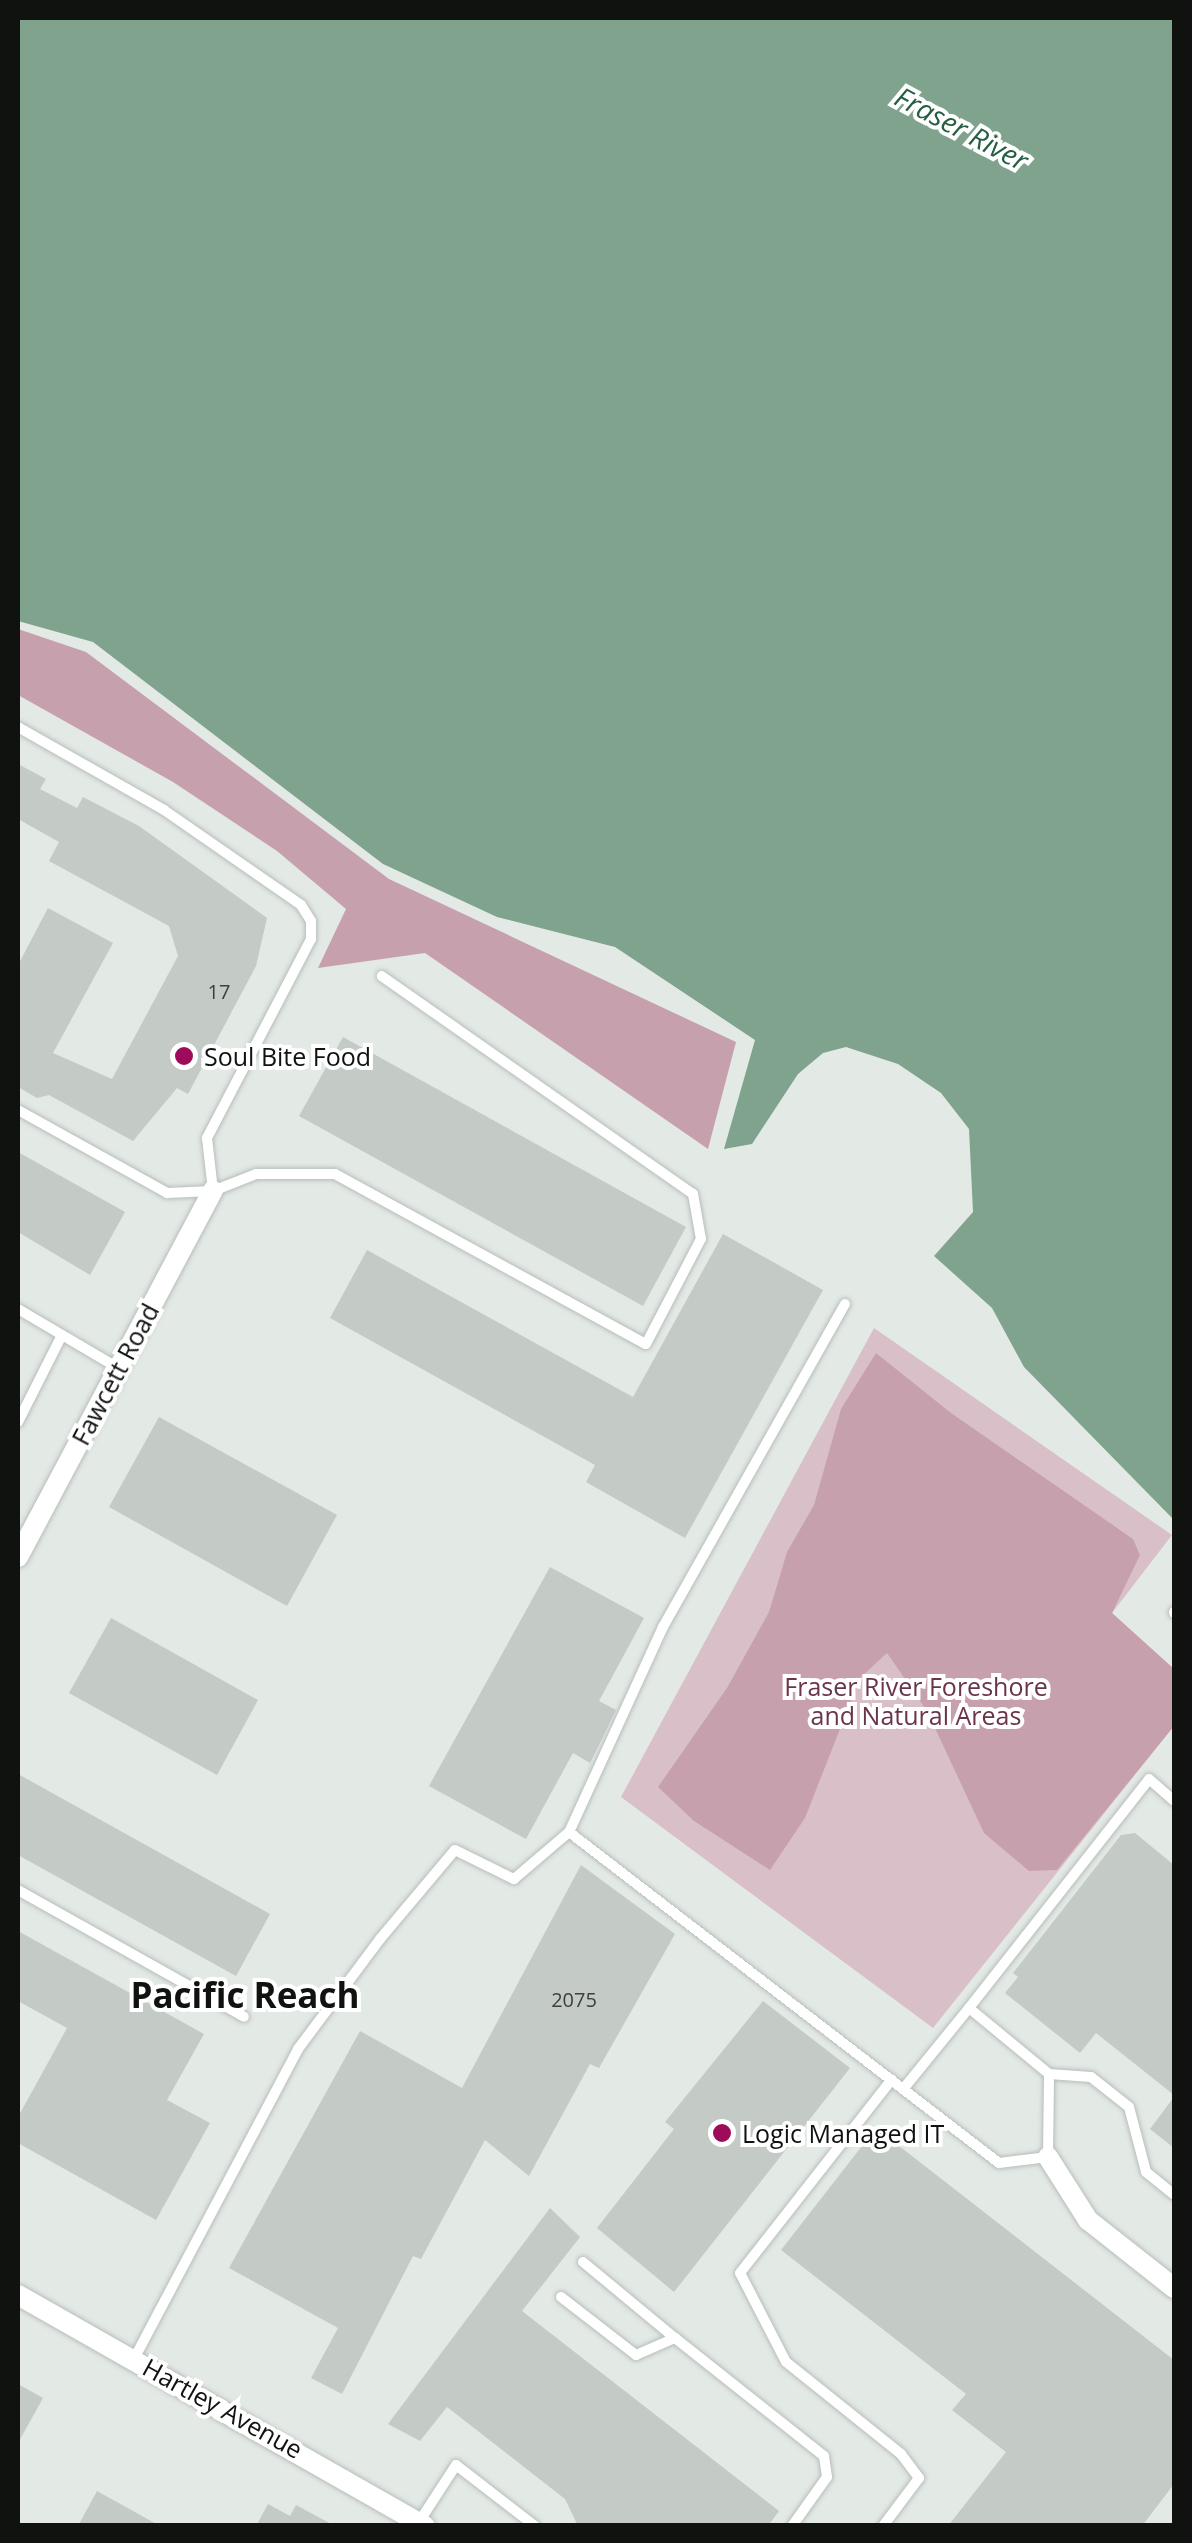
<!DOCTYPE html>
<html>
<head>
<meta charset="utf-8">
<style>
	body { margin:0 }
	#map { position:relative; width:1192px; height:2543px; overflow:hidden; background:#e3e9e5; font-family:"Open Sans",sans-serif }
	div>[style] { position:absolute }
	.green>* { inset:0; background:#d9c0c8 }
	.forest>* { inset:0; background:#c7a0ad }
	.water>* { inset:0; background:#80a38e }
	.building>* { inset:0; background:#c4cac6 }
	.roads { filter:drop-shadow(0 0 2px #b7beba) drop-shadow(0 0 2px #b7beba) }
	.service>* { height:10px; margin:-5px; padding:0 5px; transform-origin:5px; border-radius:5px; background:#fff }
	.minor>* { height:20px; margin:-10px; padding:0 10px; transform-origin:10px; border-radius:10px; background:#fff }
	.dots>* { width:28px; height:28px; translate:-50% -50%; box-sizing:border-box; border:5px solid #fff; border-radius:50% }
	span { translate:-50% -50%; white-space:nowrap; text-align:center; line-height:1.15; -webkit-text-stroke:8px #fff; paint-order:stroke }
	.number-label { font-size:20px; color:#3d403e }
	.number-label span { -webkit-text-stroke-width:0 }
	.poi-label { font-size:25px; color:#101210 }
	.left { translate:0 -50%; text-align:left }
	.street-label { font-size:25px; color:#101210 }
	.park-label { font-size:25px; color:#6a354b }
	.water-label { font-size:28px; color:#255f42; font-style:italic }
	.district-label { font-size:35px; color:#101210; font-weight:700 }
	.frame { position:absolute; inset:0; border:20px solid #101210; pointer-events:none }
</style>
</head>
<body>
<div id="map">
	<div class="green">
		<div style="clip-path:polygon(874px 1328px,1172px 1535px,1112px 1613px,1174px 1669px,1174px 1726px,933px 2028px,621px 1797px)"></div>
	</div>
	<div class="forest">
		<div style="clip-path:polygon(18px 629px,86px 652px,389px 879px,736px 1042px,708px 1149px,425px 953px,318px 968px,346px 909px,277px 851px,173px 782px,18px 695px)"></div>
		<div style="clip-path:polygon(876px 1353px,951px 1413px,1133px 1539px,1140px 1555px,1112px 1613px,1174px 1669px,1174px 1726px,1057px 1870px,1029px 1871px,984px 1833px,927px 1711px,887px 1653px,860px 1678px,805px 1818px,770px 1870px,694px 1821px,658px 1787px,727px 1688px,769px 1612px,787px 1552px,814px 1505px,841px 1409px)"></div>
	</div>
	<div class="water">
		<div style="clip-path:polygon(18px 18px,1174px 18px,1174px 1520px,1024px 1367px,992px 1308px,934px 1256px,973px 1212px,969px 1129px,941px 1093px,898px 1064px,846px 1047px,823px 1053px,798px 1074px,752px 1144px,724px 1149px,755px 1040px,615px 947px,497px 917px,383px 864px,93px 642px,18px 621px)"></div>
	</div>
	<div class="building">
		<div style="clip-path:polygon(18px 764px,46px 779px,40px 789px,77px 808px,83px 797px,139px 826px,267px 918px,256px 966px,188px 1094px,177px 1088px,133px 1141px,49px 1095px,37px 1098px,18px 1087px,18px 965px,48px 908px,113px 943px,53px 1053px,112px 1079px,178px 956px,169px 926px,49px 861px,59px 842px,18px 819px)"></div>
		<div style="clip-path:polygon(343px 1037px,686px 1227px,643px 1306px,299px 1116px)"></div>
		<div style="clip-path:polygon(18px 1152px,125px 1212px,90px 1275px,18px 1232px)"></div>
		<div style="clip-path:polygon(723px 1234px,823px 1290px,685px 1538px,586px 1482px,595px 1465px,330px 1318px,367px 1250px,633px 1397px)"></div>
		<div style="clip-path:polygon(159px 1417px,337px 1515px,287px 1606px,109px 1507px)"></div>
		<div style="clip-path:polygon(550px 1567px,644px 1618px,599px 1701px,616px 1710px,598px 1747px,590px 1763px,573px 1753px,526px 1839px,429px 1786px)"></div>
		<div style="clip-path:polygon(111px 1618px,258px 1700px,217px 1775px,69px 1693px)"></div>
		<div style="clip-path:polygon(18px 1774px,270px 1914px,236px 1976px,18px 1855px)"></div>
		<div style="clip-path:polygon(1135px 1833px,1174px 1865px,1174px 2095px,1096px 2033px,1080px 2053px,1005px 1993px,1018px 1977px,1013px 1973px,1121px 1835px)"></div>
		<div style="clip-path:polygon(581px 1865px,675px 1934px,599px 2068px,590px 2064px,529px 2176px,485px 2140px,421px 2259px,413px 2256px,342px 2394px,311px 2378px,338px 2328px,229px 2268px,360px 2031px,462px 2088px)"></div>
		<div style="clip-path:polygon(18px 1931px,204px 2034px,167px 2100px,210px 2123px,156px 2220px,18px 2143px,18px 2117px,67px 2028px,18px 2001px)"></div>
		<div style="clip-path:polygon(763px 2001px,850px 2068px,674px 2292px,597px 2228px,674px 2129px,665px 2122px)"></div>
		<div style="clip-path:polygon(1174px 2097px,1174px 2148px,1150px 2129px)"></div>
		<div style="clip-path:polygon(876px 2128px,1174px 2360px,1174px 2484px,1142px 2526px,948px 2526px,1006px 2452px,952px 2410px,966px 2394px,781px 2250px)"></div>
		<div style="clip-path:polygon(550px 2208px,580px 2237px,522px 2311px,779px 2511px,768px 2526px,578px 2526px,565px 2499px,447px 2407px,420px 2441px,388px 2424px)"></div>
		<div style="clip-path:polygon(18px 2384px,43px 2398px,18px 2443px)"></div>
		<div style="clip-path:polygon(97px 2491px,160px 2526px,78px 2526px)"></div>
		<div style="clip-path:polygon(268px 2504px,290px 2516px,296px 2505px,335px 2526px,256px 2526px)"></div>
	</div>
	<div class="roads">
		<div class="service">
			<div style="left:18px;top:727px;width:168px;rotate:29.6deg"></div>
			<div style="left:164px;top:810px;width:167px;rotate:34.7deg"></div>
			<div style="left:301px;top:905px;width:19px;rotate:58deg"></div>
			<div style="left:311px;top:921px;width:18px;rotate:90deg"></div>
			<div style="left:311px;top:939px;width:225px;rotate:117.6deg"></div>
			<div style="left:207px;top:1138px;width:53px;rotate:83.5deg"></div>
			<div style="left:18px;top:1110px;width:171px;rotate:29.1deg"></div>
			<div style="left:167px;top:1193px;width:46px;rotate:-2.5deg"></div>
			<div style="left:213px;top:1191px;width:46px;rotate:-21.6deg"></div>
			<div style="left:256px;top:1174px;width:79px"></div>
			<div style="left:335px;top:1174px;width:354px;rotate:28.7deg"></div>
			<div style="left:646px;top:1344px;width:119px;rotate:-62.4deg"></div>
			<div style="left:701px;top:1239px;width:46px;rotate:-100.1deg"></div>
			<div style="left:693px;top:1194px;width:380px;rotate:-145deg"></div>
			<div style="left:845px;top:1304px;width:371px;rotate:119.4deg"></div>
			<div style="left:663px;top:1627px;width:226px;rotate:114.6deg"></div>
			<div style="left:569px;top:1832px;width:543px;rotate:37.59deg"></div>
			<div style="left:999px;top:2163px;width:49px;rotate:-7deg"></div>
			<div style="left:1048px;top:2157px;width:83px;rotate:-89.3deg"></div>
			<div style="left:18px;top:1309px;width:116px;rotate:30.5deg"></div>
			<div style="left:18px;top:1422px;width:97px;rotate:-63.2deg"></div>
			<div style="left:1174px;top:1612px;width:1px;rotate:90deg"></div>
			<div style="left:18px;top:1890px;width:259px;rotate:29.3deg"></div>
			<div style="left:969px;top:2008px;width:291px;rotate:-51.8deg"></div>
			<div style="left:1149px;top:1779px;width:33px;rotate:41deg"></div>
			<div style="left:904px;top:2088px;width:103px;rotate:-50.9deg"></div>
			<div style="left:969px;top:2008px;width:104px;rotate:39.5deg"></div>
			<div style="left:1049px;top:2074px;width:42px;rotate:4.1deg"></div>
			<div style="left:1091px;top:2077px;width:48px;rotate:38.3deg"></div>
			<div style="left:1129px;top:2107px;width:67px;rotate:75.3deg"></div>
			<div style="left:1146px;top:2172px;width:36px;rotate:39deg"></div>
			<div style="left:583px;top:2262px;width:119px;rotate:39.6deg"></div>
			<div style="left:561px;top:2297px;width:95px;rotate:37.7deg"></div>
			<div style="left:636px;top:2355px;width:43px;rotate:-23.6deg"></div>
			<div style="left:675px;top:2338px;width:190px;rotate:38.4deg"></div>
			<div style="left:824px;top:2456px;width:21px;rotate:82deg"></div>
			<div style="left:827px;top:2477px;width:60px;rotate:125.5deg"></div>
			<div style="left:134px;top:2359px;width:351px;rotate:-62.1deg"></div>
			<div style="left:298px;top:2049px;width:137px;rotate:-53.3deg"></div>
			<div style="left:380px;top:1939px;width:116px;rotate:-49.9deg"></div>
			<div style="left:455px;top:1850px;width:66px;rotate:26.2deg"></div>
			<div style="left:514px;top:1879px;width:72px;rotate:-40.5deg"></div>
			<div style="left:419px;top:2522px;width:68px;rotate:-57deg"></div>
			<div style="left:456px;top:2465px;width:100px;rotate:37.7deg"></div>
			<div style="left:883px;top:2526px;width:60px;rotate:-53.1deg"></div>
			<div style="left:919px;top:2478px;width:30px;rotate:-127deg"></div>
			<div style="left:901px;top:2454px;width:147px;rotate:-141.3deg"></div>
			<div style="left:786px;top:2362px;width:100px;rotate:-117.3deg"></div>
			<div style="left:740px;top:2273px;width:246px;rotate:-51.9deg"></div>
		</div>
		<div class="minor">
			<div style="left:18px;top:1557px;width:415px;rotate:-62deg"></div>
			<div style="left:1048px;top:2157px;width:75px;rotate:57.6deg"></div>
			<div style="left:1088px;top:2220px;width:110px;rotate:38.3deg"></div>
			<div style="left:18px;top:2295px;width:468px;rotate:29.6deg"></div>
		</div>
	</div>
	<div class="dots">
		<div style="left:184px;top:1056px;background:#9c0c5a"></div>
		<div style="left:722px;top:2133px;background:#9c0c5a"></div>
	</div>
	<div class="number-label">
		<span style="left:219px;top:991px">17</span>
		<span style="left:574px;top:1999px">2075</span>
	</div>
	<div class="poi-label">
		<span class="left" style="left:204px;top:1056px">Soul Bite Food</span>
		<span class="left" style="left:742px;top:2133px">Logic Managed IT</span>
	</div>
	<div class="street-label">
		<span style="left:115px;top:1374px;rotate:-62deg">Fawcett Road</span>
		<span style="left:223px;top:2408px;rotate:29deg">Hartley Avenue</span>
	</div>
	<div class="park-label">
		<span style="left:916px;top:1701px">Fraser River Foreshore<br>and Natural Areas</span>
	</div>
	<div class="water-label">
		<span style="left:962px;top:128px;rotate:28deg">Fraser River</span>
	</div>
	<div class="district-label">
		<span style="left:245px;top:1995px">Pacific Reach</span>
	</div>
	<div class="frame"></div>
</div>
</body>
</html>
